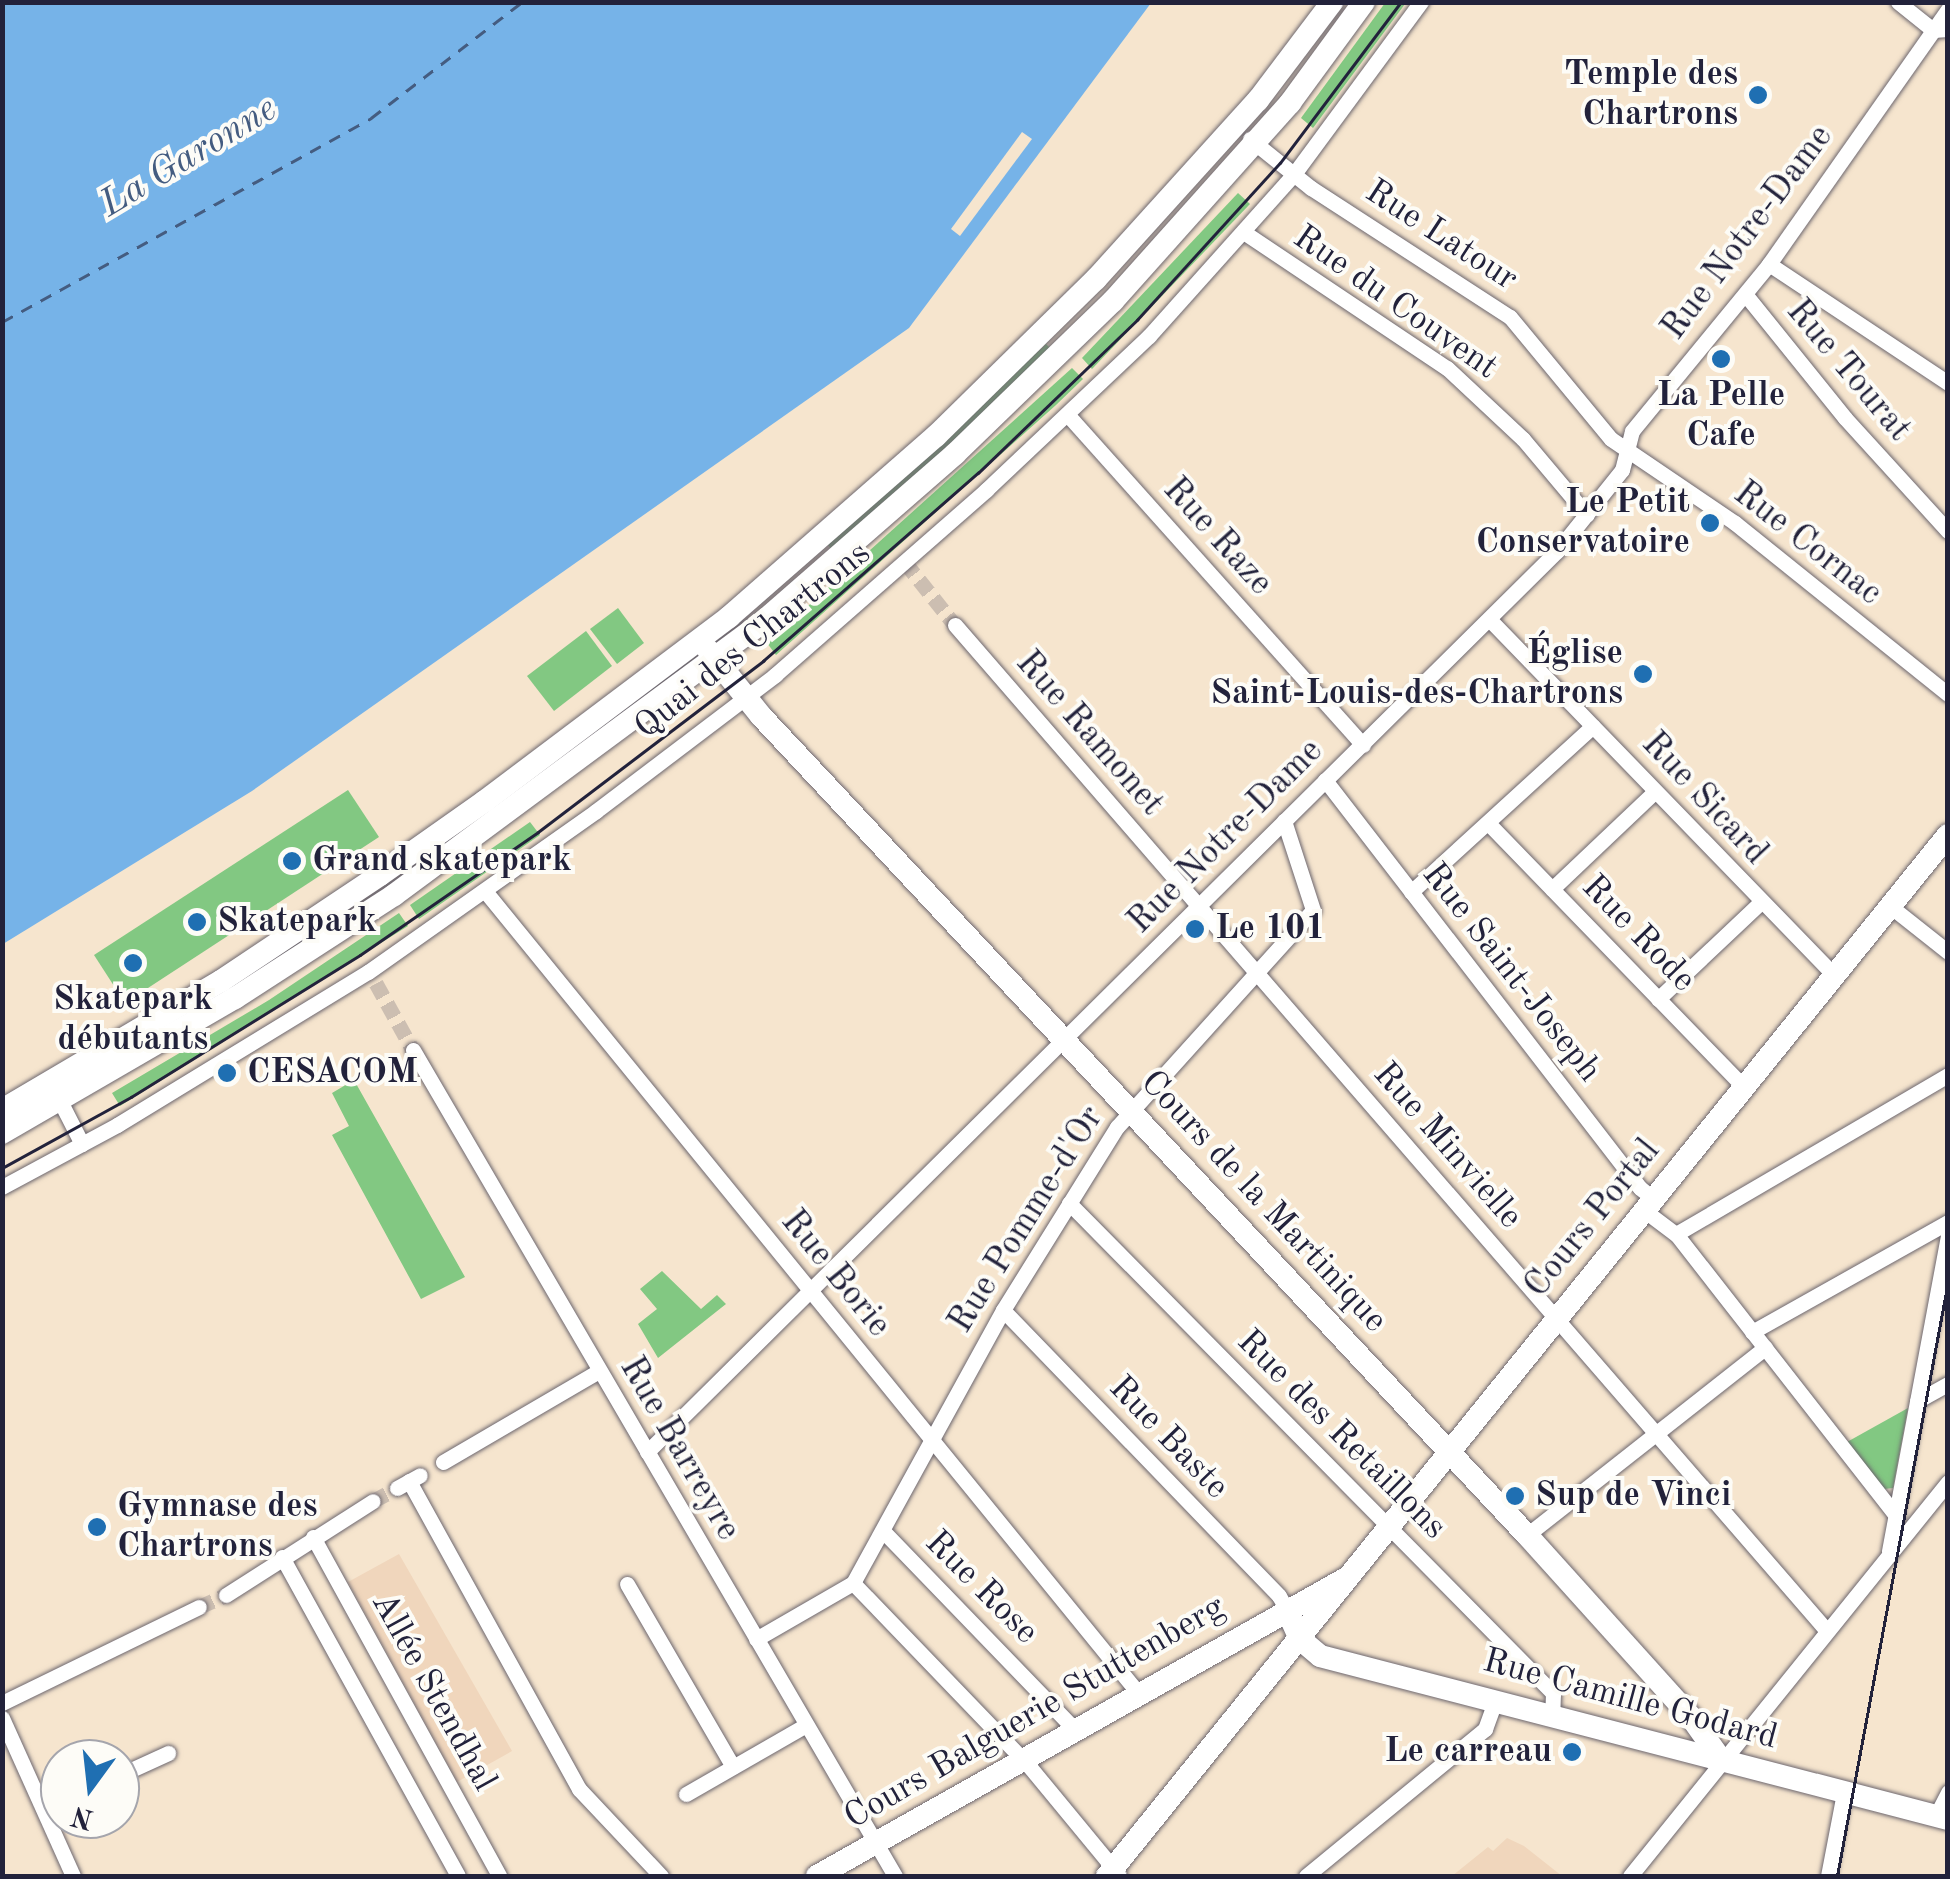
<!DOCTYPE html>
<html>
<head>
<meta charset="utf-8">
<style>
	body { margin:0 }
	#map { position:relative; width:1950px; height:1879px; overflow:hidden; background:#f6e5ce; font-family:"Old Standard TT",serif }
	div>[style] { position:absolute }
	.built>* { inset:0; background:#f0d6bc }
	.green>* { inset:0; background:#82c882 }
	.water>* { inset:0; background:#76b3e8 }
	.pier>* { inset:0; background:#f6e5ce }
	.ferry>* { height:2.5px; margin-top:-1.25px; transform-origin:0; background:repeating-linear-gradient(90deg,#445c80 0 12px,transparent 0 22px) }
	.street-tunnel>* { height:15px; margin-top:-7.5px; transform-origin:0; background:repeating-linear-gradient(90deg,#ccbeb1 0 15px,transparent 0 23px) }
	.roads { filter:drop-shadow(0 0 2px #6c666e) drop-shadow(0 0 2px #6c666e) }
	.street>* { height:15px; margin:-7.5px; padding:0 7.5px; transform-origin:7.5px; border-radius:7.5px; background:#fff }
	.secondary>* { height:22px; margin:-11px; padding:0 11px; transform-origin:11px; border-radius:11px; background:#fff }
	.tram>* { height:2.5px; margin:-1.25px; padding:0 1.25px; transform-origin:1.25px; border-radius:1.25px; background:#22223b }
	.dots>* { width:28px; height:28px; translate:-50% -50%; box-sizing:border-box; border:5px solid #fdfcf7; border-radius:50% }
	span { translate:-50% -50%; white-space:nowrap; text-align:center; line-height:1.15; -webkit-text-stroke:8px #fdfcf7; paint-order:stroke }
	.poi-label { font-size:35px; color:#22223b; font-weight:700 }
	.right { translate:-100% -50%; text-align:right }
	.left { translate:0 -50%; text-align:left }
	.street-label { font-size:35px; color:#22223b }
	.water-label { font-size:38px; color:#445c80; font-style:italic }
	.frame { position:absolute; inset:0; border:5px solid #22223b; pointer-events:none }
	.north { position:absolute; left:40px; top:1739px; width:100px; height:100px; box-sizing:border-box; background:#fdfcf7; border:2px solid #a5a5ac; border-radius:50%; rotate:195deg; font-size:28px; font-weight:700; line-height:40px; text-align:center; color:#22223b }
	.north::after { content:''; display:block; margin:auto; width:35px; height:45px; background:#1f6fb2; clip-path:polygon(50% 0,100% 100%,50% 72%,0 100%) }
</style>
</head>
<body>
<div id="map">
	<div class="built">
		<div style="clip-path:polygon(399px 1554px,512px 1751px,457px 1782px,348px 1582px)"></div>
		<div style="clip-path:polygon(1507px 1838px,1524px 1846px,1562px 1876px,1452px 1876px,1488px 1847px,1493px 1851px)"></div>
	</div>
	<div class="green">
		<div style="clip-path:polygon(1385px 3px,1405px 4px,1313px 128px,1301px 118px)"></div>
		<div style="clip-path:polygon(1238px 193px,1250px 204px,1092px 369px,1082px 358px)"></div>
		<div style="clip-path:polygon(1046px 344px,1052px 350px,833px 551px,827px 544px)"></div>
		<div style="clip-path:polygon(1072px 368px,1083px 379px,1056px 405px,776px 655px,767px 643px)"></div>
		<div style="clip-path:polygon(618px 608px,644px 643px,617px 664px,590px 629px)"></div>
		<div style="clip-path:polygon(586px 631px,612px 666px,554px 711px,527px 676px)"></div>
		<div style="clip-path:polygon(348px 790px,379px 837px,125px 1003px,94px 955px)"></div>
		<div style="clip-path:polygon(530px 822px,540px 835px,419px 919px,410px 905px)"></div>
		<div style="clip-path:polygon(399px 913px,408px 926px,120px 1106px,112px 1093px,269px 1000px)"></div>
		<div style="clip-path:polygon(354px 1080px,465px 1277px,421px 1299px,332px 1135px,349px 1126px,332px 1093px)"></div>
		<div style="clip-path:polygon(662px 1271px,701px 1309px,717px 1295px,726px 1304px,658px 1358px,638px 1324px,657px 1309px,640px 1289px)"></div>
		<div style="clip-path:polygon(1908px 1408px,1893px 1488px,1884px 1489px,1847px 1442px)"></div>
	</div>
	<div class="water">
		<div style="clip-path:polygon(3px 3px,1151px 3px,909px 328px,252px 791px,3px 944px)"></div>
	</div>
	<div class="pier">
		<div style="clip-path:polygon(1022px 132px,1032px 139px,960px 236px,951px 229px)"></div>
	</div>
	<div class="ferry">
		<div style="left:2px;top:322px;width:422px;rotate:-28.9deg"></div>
		<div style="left:371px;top:118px;width:190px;rotate:-37.5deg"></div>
	</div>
	<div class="street-tunnel">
		<div style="left:905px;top:562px;width:80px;rotate:51.6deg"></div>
		<div style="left:376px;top:983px;width:77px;rotate:61.1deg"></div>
		<div style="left:373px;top:1501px;width:27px;rotate:-28deg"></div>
		<div style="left:199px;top:1607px;width:30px;rotate:-24deg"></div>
	</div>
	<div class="roads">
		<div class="street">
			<div style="left:1898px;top:2px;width:45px;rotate:38.7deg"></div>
			<div style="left:1933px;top:30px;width:15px;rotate:-4deg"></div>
			<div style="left:1250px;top:139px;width:78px;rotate:38.8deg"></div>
			<div style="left:1311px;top:188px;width:237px;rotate:33deg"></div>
			<div style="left:1510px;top:317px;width:158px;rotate:50.4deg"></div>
			<div style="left:1611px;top:439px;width:150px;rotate:34.1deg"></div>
			<div style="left:1735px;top:523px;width:273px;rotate:38.8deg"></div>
			<div style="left:1245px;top:233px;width:243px;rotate:33.8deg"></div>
			<div style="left:1447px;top:368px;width:104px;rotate:43.1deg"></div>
			<div style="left:1523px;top:439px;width:99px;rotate:49.9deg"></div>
			<div style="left:1769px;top:264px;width:215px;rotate:33.6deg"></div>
			<div style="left:1745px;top:294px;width:159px;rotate:51.1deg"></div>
			<div style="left:1845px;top:418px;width:153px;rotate:47.7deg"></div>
			<div style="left:1067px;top:414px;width:444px;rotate:48.2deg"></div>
			<div style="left:1490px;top:620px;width:494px;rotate:45.9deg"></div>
			<div style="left:955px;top:625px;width:1331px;rotate:49.08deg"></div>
			<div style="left:1325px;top:780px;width:515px;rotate:52.33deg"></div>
			<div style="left:1640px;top:1188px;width:18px;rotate:38deg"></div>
			<div style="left:1488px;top:823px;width:368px;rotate:45.9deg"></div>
			<div style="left:1552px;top:889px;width:139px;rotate:-43.5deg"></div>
			<div style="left:485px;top:891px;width:1036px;rotate:50.84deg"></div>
			<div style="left:1411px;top:892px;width:246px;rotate:-42.4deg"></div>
			<div style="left:1890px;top:906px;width:74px;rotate:38.4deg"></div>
			<div style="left:1658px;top:999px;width:141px;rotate:-43.3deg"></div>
			<div style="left:413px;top:1050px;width:956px;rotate:59.73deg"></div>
			<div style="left:57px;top:1095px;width:55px;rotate:63deg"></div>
			<div style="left:2px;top:1187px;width:131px;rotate:-28.3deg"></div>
			<div style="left:117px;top:1125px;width:294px;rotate:-31.4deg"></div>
			<div style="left:368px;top:972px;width:279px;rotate:-35.2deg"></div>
			<div style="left:596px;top:811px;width:225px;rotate:-37.2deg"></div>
			<div style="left:775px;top:675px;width:281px;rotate:-41.2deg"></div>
			<div style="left:986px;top:490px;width:224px;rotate:-43.4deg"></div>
			<div style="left:1149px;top:336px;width:217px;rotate:-48.2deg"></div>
			<div style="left:1294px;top:174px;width:214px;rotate:-53.6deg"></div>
			<div style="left:1069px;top:1203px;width:689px;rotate:45.35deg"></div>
			<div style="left:1553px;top:1693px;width:23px;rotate:92deg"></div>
			<div style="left:1645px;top:1211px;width:39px;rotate:37deg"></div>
			<div style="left:1676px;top:1234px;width:358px;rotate:52deg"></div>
			<div style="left:1676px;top:1234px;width:315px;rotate:-30.3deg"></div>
			<div style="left:1003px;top:1310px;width:397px;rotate:46deg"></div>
			<div style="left:1279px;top:1596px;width:16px;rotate:60deg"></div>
			<div style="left:1752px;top:1332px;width:225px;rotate:-29.3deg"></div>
			<div style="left:1917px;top:1401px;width:35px;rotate:-29deg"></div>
			<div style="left:647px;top:1452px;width:1281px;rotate:-44.72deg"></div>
			<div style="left:1557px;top:551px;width:104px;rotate:-51.3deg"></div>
			<div style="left:1622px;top:470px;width:40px;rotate:-75.6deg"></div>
			<div style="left:1632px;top:431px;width:216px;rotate:-50.6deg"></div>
			<div style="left:1769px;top:264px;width:312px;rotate:-54.9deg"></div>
			<div style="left:443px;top:1462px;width:181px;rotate:-30.3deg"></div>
			<div style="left:409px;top:1481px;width:352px;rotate:61.1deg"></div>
			<div style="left:579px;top:1789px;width:120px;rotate:46.7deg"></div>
			<div style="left:397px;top:1488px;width:26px;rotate:-29deg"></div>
			<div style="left:884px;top:1532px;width:275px;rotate:46deg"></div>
			<div style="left:1527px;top:1535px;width:303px;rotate:-38.2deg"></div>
			<div style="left:313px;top:1537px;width:387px;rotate:61.2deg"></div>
			<div style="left:1889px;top:1551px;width:321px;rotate:-79.4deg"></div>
			<div style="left:282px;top:1557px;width:364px;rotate:61.1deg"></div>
			<div style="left:853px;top:1583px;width:254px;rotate:46.1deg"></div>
			<div style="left:1029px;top:1766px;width:141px;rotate:50.5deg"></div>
			<div style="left:627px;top:1584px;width:211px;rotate:59.9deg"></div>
			<div style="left:226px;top:1595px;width:174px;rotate:-32.6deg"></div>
			<div style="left:756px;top:1639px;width:112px;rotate:-30deg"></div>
			<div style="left:853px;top:1583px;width:311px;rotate:-61.2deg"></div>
			<div style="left:1003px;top:1310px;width:216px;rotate:-58.1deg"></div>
			<div style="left:1117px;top:1127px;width:292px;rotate:-47.9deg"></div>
			<div style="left:1313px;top:910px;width:94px;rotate:-108deg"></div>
			<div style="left:2px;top:1703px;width:219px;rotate:-26deg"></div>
			<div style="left:2px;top:1718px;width:173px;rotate:65.8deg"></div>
			<div style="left:120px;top:1775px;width:53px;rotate:-24.6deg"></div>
			<div style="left:686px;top:1794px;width:138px;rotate:-29.9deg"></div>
			<div style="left:1936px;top:1816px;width:27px;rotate:-63deg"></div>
			<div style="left:1306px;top:1876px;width:232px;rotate:-39.4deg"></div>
			<div style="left:1485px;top:1729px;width:30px;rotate:-70deg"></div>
			<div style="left:1630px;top:1876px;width:506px;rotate:-51.09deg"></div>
			<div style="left:1828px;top:1876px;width:85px;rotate:-79.1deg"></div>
		</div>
		<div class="secondary">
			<div style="left:708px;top:650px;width:85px;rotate:51.2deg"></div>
			<div style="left:761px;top:716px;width:1121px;rotate:46.92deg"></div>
			<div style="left:1527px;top:1535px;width:244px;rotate:48deg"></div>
			<div style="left:1690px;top:1716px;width:55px;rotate:54.6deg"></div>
			<div style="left:2px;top:1110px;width:254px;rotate:-30.5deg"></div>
			<div style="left:221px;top:981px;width:191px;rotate:-33.7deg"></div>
			<div style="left:380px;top:875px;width:128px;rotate:-35.2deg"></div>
			<div style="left:485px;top:801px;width:306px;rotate:-37deg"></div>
			<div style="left:729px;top:617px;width:275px;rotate:-41.2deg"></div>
			<div style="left:936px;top:436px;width:224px;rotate:-44.5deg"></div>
			<div style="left:1096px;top:279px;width:241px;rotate:-47.9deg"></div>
			<div style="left:1258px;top:100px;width:123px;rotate:-52.9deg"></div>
			<div style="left:2px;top:1133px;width:269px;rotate:-30.1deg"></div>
			<div style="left:235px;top:998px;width:189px;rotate:-32.9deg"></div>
			<div style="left:394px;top:895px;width:454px;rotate:-36.5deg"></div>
			<div style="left:759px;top:625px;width:260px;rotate:-41.1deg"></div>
			<div style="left:955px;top:454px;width:220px;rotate:-44.1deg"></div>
			<div style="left:1113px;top:301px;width:266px;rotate:-48.2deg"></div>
			<div style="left:1290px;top:103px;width:125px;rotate:-53.8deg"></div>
			<div style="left:1287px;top:1610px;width:32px;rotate:66deg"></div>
			<div style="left:1300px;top:1639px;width:26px;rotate:40deg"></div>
			<div style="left:1320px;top:1656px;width:649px;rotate:14.55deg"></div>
			<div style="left:817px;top:1876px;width:604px;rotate:-29.37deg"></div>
			<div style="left:1107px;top:1876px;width:1338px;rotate:-51.07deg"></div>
		</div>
	</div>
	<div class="tram">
		<div style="left:2px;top:1168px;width:147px;rotate:-28.8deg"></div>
		<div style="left:131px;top:1097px;width:269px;rotate:-31.8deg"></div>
		<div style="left:360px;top:955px;width:216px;rotate:-34.6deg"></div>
		<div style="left:538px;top:832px;width:283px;rotate:-37.2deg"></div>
		<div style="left:763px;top:661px;width:286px;rotate:-41.2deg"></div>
		<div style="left:978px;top:473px;width:221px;rotate:-43.9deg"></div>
		<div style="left:1137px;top:320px;width:212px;rotate:-47.7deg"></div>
		<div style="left:1280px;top:163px;width:201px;rotate:-53.1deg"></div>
		<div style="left:1837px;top:1876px;width:605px;rotate:-79.43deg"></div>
	</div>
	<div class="dots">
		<div style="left:1758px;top:95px;background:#1f6fb2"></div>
		<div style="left:1721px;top:359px;background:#1f6fb2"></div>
		<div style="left:1710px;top:523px;background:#1f6fb2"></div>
		<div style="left:1643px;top:674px;background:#1f6fb2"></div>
		<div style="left:292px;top:861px;background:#1f6fb2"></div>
		<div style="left:197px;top:922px;background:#1f6fb2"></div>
		<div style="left:1195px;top:929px;background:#1f6fb2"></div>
		<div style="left:133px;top:963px;background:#1f6fb2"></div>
		<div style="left:227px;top:1073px;background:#1f6fb2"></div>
		<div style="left:1515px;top:1496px;background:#1f6fb2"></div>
		<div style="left:97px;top:1527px;background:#1f6fb2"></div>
		<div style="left:1572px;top:1752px;background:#1f6fb2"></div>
	</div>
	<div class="poi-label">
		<span class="right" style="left:1738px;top:95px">Temple des<br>Chartrons</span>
		<span style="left:1721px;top:416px">La Pelle<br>Cafe</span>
		<span class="right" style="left:1690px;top:523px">Le Petit<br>Conservatoire</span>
		<span class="right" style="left:1623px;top:674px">Église<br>Saint-Louis-des-Chartrons</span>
		<span class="left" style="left:312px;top:861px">Grand skatepark</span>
		<span class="left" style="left:217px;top:922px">Skatepark</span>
		<span class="left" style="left:1215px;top:929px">Le 101</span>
		<span style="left:133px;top:1020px">Skatepark<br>débutants</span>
		<span class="left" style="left:247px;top:1073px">CESACOM</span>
		<span class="left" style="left:1535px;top:1496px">Sup de Vinci</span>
		<span class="left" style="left:117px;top:1527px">Gymnase des<br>Chartrons</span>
		<span class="right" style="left:1552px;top:1752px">Le carreau</span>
	</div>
	<div class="street-label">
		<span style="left:1748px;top:233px;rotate:-53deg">Rue Notre-Dame</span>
		<span style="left:1441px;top:236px;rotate:33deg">Rue Latour</span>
		<span style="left:1395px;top:303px;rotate:35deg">Rue du Couvent</span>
		<span style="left:1848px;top:371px;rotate:50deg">Rue Tourat</span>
		<span style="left:1217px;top:537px;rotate:48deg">Rue Raze</span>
		<span style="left:1807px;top:544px;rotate:38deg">Rue Cornac</span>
		<span style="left:753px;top:641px;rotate:-39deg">Quai des Chartrons</span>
		<span style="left:1089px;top:734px;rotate:49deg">Rue Ramonet</span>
		<span style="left:1704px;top:799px;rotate:47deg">Rue Sicard</span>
		<span style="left:1226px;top:837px;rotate:-45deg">Rue Notre-Dame</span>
		<span style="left:1638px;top:934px;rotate:46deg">Rue Rode</span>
		<span style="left:1511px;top:973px;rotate:52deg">Rue Saint-Joseph</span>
		<span style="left:1447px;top:1146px;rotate:49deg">Rue Minvielle</span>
		<span style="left:1263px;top:1202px;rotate:47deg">Cours de la Martinique</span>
		<span style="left:1593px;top:1219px;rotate:-51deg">Cours Portal</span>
		<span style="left:1027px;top:1220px;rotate:-58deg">Rue Pomme-d'Or</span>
		<span style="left:835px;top:1274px;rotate:51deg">Rue Borie</span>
		<span style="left:1341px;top:1435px;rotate:45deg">Rue des Retaillons</span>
		<span style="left:1168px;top:1438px;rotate:46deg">Rue Baste</span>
		<span style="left:679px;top:1449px;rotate:60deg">Rue Barreyre</span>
		<span style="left:981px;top:1588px;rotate:45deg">Rue Rose</span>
		<span style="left:433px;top:1692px;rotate:61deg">Allée Stendhal</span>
		<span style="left:1630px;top:1700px;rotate:15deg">Rue Camille Godard</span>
		<span style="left:1035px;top:1713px;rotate:-30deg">Cours Balguerie Stuttenberg</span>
	</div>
	<div class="water-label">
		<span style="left:189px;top:158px;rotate:-31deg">La Garonne</span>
	</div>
	<div class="frame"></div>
	<div class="north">N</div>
</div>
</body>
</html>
